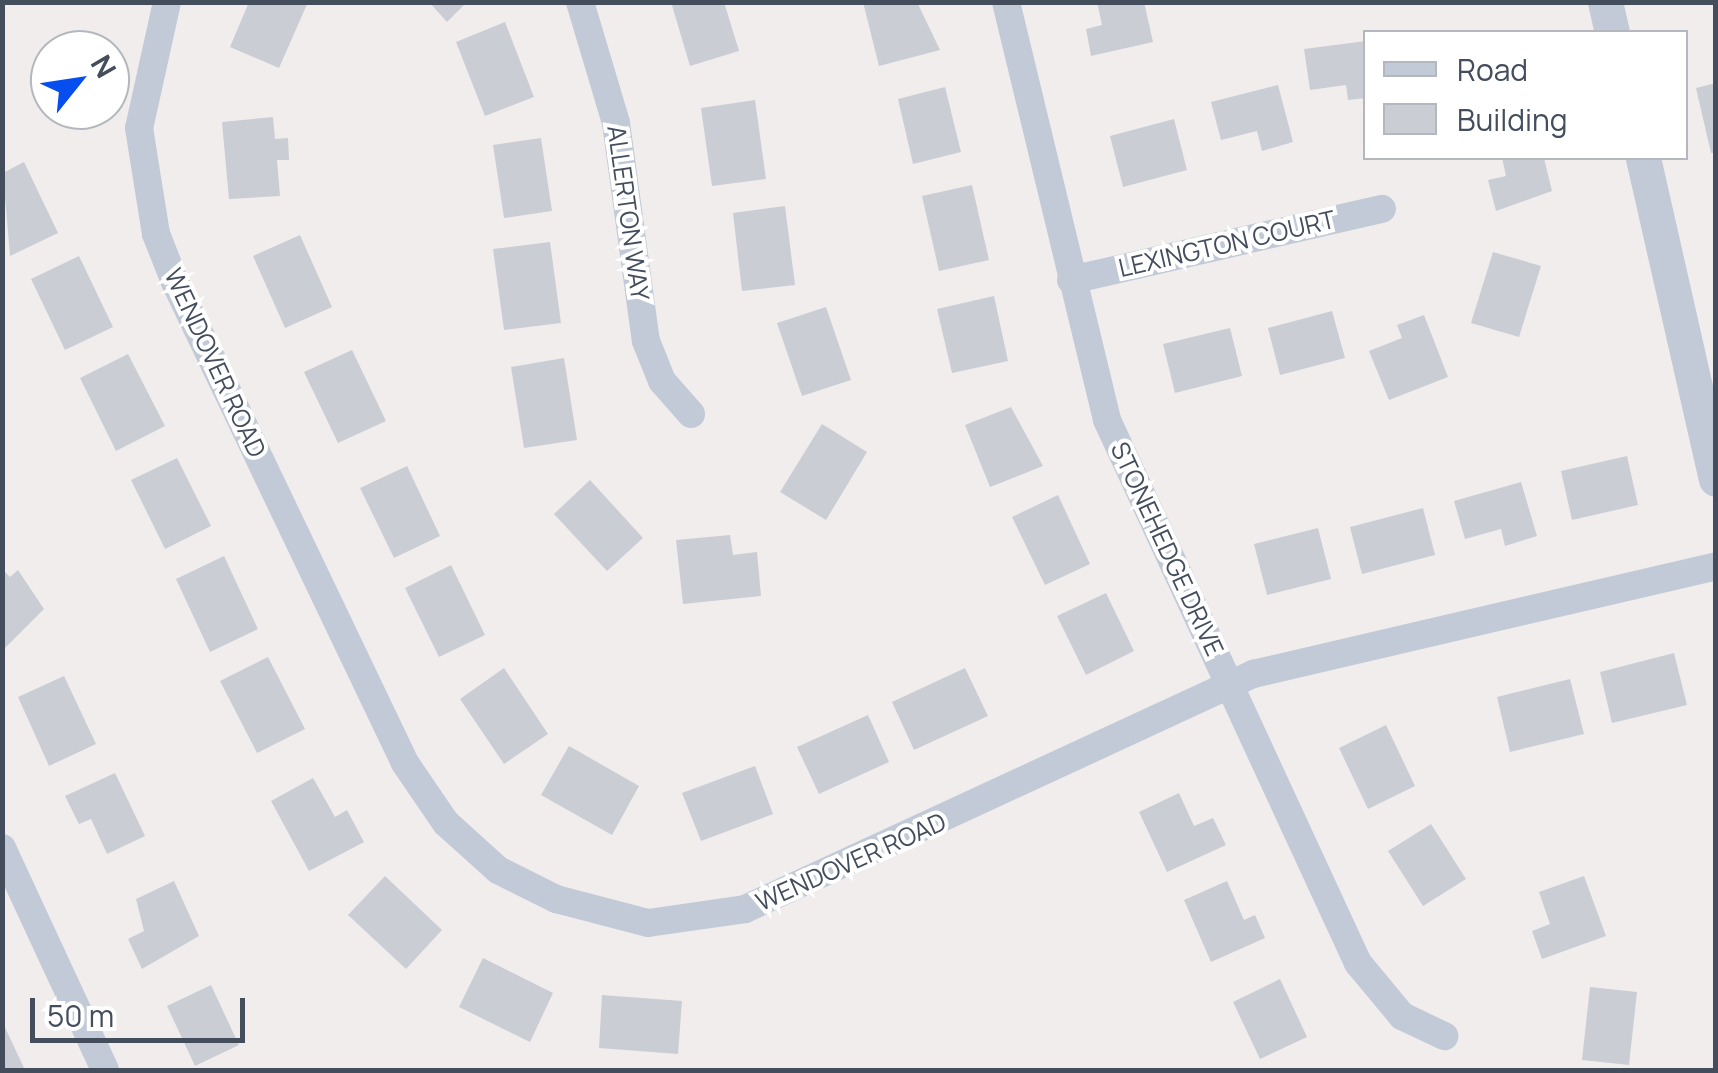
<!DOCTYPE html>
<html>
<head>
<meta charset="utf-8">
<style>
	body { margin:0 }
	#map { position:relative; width:1718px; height:1073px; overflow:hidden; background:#f0edec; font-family:Manrope,sans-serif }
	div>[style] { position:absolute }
	.building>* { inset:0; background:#cbcdd5 }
	.minor>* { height:28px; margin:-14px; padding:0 14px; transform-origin:14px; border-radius:14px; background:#c1cad6 }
	.tertiary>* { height:35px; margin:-17.5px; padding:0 17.5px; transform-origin:17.5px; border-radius:17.5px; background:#c1cad6 }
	span { translate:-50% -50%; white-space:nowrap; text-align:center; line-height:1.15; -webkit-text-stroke:8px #fff; paint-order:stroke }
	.street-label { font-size:25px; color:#434d5c }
	.frame { position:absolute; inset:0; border:5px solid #434d5c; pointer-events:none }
	.legend { position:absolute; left:1363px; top:30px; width:325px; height:130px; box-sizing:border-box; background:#fff; border:2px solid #b4b8be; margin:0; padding:12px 18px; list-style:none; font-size:30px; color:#434d5c }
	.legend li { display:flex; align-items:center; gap:20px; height:50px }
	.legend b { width:50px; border:2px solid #b4b8be }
	.north { position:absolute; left:30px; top:30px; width:100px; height:100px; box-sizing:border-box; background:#fff; border:2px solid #b4b8be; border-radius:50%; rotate:60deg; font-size:28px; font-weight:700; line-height:40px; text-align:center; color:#434d5c }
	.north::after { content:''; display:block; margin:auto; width:35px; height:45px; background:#074ef0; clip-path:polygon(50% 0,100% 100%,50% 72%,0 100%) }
	.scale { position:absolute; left:30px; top:998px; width:215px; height:45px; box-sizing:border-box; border:5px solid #434d5c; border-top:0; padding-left:12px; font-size:30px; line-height:35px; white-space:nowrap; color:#434d5c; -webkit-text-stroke:8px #fff; paint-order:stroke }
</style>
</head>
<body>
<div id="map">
	<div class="building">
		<div style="clip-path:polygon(249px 2px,308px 2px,279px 68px,230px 47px)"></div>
		<div style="clip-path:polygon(429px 2px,467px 2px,447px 22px)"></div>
		<div style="clip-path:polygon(671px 2px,724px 2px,739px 51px,690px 66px)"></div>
		<div style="clip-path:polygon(863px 2px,917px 2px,940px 50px,879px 66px)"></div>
		<div style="clip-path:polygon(1097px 2px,1144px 2px,1153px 42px,1091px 56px,1086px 29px,1102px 25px)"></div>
		<div style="clip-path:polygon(505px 22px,534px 97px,485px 116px,456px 42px)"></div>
		<div style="clip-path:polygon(1366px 41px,1366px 98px,1348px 100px,1346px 85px,1310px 90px,1304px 49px)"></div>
		<div style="clip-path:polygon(1716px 83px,1716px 152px,1711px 153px,1696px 88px)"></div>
		<div style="clip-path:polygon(1278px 85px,1293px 142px,1262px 151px,1257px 131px,1221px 140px,1211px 102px)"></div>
		<div style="clip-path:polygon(945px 87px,961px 152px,913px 164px,898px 99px)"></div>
		<div style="clip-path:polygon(755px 100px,766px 179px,712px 186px,701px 108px)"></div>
		<div style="clip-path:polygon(273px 117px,275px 139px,288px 138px,289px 160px,277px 160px,280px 196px,229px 199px,222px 122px)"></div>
		<div style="clip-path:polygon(1174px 119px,1187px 170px,1123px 187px,1110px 136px)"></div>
		<div style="clip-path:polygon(541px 138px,552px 211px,504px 218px,493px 145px)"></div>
		<div style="clip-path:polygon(1502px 158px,1544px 158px,1552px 191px,1496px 211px,1488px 180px,1506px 176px)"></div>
		<div style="clip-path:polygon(24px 162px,58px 233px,10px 256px,3px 173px)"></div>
		<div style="clip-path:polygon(972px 185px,989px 260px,939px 271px,922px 196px)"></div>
		<div style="clip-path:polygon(785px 206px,795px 285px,742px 291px,733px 213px)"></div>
		<div style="clip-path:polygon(300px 235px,332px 307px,285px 328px,253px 256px)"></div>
		<div style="clip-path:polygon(550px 242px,561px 323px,504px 330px,493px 249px)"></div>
		<div style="clip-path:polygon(1493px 252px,1541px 266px,1519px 337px,1471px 323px)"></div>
		<div style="clip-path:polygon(79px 256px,113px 327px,65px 350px,31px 279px)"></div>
		<div style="clip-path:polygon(994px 296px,1008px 361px,952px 373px,937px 309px)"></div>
		<div style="clip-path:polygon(826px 307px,851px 380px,802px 396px,777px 323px)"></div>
		<div style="clip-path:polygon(1332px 311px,1345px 358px,1280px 375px,1268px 328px)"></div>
		<div style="clip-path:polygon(1424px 315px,1448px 377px,1389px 400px,1369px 351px,1402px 338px,1397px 325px)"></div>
		<div style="clip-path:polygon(1230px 328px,1242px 376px,1175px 393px,1163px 344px)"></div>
		<div style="clip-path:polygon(352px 350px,386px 421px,338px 443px,304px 372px)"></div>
		<div style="clip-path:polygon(128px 354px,165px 426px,116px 451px,80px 378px)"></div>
		<div style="clip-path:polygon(564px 358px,577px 440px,524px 448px,511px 367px)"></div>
		<div style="clip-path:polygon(1011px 407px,1043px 466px,990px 487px,965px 425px)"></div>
		<div style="clip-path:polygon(822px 424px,867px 452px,826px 520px,780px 492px)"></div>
		<div style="clip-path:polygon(1627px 456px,1638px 505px,1572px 520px,1561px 471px)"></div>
		<div style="clip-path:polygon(177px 458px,211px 526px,165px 549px,131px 480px)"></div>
		<div style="clip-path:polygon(407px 466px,440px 536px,394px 558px,360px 488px)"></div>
		<div style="clip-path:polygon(590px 480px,643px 538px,607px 571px,554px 514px)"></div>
		<div style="clip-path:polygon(1521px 482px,1537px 536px,1505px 546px,1501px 529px,1465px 539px,1454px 501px)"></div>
		<div style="clip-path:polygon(1058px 495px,1090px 564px,1045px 585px,1012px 517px)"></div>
		<div style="clip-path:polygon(1423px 508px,1435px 555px,1362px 574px,1350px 527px)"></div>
		<div style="clip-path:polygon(1318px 528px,1331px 579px,1267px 595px,1254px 544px)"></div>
		<div style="clip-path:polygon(730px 535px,733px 555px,757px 552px,761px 596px,683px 604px,676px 540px)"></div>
		<div style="clip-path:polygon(224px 556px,258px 629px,210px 652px,176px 579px)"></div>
		<div style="clip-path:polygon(451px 565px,485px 635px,439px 657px,405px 588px)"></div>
		<div style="clip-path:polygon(2px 569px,10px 577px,18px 570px,44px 609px,2px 651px)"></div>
		<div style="clip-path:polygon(1106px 593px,1134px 651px,1086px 675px,1057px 616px)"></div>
		<div style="clip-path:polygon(1674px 653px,1687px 705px,1612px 723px,1600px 672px)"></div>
		<div style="clip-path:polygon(268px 657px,305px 729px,257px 753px,220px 681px)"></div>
		<div style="clip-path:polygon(504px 668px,548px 734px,504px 764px,460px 699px)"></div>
		<div style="clip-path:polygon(965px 668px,988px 716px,914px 750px,892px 702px)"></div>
		<div style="clip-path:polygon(64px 676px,96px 744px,49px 766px,18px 697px)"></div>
		<div style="clip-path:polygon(1570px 679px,1584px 734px,1510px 752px,1497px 697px)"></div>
		<div style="clip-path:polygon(868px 715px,889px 762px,819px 794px,797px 747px)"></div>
		<div style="clip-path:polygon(1386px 725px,1415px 786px,1368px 809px,1339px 748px)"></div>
		<div style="clip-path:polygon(569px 746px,639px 786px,612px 835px,541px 795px)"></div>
		<div style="clip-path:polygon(755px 766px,773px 814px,701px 841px,682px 793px)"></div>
		<div style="clip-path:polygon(115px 773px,145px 836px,107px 854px,91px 819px,79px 824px,65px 796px)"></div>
		<div style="clip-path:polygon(313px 778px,335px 817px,347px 810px,364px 842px,309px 871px,271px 801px)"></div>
		<div style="clip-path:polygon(1179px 793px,1194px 826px,1213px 818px,1226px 845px,1167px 872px,1139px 812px)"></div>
		<div style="clip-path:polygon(1431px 824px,1466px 879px,1423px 906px,1388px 851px)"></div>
		<div style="clip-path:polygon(385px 876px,442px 930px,406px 969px,348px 915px)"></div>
		<div style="clip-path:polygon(1584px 876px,1606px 936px,1542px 959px,1532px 931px,1550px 924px,1539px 892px)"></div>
		<div style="clip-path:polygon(174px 881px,199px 936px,142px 969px,128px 939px,144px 931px,136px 899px)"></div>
		<div style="clip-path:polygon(1227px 881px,1244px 920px,1255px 915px,1265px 938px,1211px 962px,1184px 900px)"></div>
		<div style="clip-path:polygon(483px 958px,553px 993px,530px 1042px,459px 1007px)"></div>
		<div style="clip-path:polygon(1280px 979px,1307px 1037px,1260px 1059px,1233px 1002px)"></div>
		<div style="clip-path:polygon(211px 985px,239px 1045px,195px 1066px,167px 1006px)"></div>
		<div style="clip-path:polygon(1590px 987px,1637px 992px,1629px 1065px,1582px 1060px)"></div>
		<div style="clip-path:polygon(602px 995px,682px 1001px,678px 1054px,599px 1048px)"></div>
		<div style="clip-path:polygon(2px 1021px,25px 1070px,2px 1070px)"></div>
	</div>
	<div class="minor">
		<div style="left:167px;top:2px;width:129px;rotate:102.5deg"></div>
		<div style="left:139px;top:128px;width:107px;rotate:80.9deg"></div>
		<div style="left:156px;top:234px;width:52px;rotate:68.4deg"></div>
		<div style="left:175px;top:282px;width:533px;rotate:64.44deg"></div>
		<div style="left:405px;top:763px;width:73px;rotate:55.7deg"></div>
		<div style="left:446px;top:823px;width:70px;rotate:42.1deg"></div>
		<div style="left:498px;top:870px;width:65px;rotate:26.6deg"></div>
		<div style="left:556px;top:899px;width:95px;rotate:14.6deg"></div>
		<div style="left:648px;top:923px;width:98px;rotate:-8.2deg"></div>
		<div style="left:745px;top:909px;width:560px;rotate:-24.83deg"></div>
		<div style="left:1253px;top:674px;width:475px;rotate:-13.1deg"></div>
		<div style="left:580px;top:2px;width:126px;rotate:73.4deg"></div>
		<div style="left:616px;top:123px;width:220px;rotate:82.2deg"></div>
		<div style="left:646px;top:341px;width:43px;rotate:68.2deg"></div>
		<div style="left:662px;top:381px;width:44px;rotate:48.7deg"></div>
		<div style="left:1006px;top:2px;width:430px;rotate:76.4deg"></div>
		<div style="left:1107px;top:420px;width:598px;rotate:65.19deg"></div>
		<div style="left:1358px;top:963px;width:69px;rotate:50.3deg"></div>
		<div style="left:1402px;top:1016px;width:47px;rotate:25.5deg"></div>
		<div style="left:1071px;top:280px;width:319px;rotate:-12.9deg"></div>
		<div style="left:2px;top:848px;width:245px;rotate:65.1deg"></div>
	</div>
	<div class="tertiary">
		<div style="left:1605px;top:2px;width:31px;rotate:77deg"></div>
		<div style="left:1643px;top:158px;width:329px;rotate:77.2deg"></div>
	</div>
	<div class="street-label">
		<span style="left:628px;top:213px;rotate:82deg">ALLERTON WAY</span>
		<span style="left:1227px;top:244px;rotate:-13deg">LEXINGTON COURT</span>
		<span style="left:215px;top:363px;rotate:65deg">WENDOVER ROAD</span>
		<span style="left:1167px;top:549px;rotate:65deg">STONEHEDGE DRIVE</span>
		<span style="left:851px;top:862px;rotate:-24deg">WENDOVER ROAD</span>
	</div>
	<div class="frame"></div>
	<ul class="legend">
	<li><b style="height:12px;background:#c1cad6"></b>Road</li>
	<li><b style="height:28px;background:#cbcdd5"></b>Building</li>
	</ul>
	<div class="north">N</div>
	<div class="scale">50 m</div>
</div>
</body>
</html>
